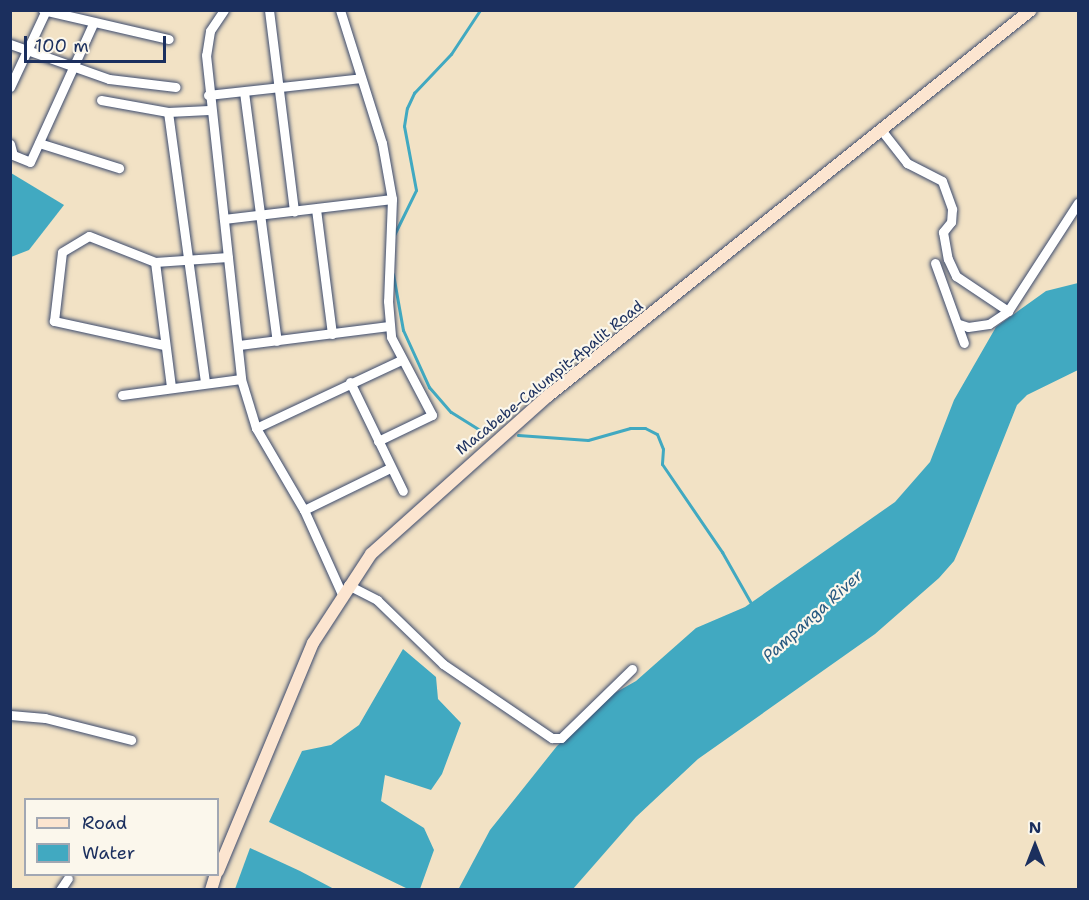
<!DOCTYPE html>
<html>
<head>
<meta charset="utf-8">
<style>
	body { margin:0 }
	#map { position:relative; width:1089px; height:900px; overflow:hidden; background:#f2e2c5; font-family:"Shantell Sans",sans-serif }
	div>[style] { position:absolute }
	.water>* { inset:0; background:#41a9c1 }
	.stream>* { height:3px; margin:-1.5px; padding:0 1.5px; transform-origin:1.5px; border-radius:1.5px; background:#41a9c1 }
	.roads { filter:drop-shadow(0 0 2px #3b4a6d) drop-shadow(0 0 2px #3b4a6d) }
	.minor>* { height:9px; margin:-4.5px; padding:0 4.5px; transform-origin:4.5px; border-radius:4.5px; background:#fff }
	.secondary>* { height:12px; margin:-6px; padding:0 6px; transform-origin:6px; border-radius:6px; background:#fce5d0 }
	span { translate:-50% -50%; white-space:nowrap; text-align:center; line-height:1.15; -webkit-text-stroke:4.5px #fbf7ec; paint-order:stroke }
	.street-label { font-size:15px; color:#1b2f5e }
	.water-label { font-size:16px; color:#285a81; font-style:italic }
	.frame { position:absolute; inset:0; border:12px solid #1b2f5e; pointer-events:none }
	.legend { position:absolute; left:24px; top:798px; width:195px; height:78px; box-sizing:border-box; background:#fbf7ec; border:2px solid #a1a7b3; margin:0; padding:8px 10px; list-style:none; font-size:18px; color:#1b2f5e }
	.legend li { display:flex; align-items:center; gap:12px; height:30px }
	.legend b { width:30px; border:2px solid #a1a7b3 }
	.north { position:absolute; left:1005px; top:816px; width:60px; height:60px; -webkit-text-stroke:4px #fbf7ec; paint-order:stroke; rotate:0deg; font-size:16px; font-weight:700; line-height:24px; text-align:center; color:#1b2f5e }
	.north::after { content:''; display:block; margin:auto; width:21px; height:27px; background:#1b2f5e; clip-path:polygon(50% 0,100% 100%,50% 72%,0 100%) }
	.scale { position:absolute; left:24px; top:36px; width:142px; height:27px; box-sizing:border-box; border:3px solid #1b2f5e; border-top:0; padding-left:8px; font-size:18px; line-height:21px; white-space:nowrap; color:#1b2f5e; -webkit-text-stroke:4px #fbf7ec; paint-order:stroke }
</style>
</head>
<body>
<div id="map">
	<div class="water">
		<div style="clip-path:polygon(11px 173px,64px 205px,29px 250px,11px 257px)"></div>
		<div style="clip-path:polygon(1078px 283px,1078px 370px,1027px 395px,1017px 405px,965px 536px,954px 561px,939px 578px,875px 634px,698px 759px,636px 817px,573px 889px,458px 890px,490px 830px,557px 746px,613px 694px,636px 681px,696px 628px,745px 607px,895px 502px,930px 462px,954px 400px,996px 327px,1046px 291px)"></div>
		<div style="clip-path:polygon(403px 649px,436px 677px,438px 699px,461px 723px,442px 774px,431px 790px,385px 775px,381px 801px,424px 828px,434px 850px,420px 889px,408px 889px,269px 822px,302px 751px,331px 745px,359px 725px)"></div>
		<div style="clip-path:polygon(250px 848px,300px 871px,334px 889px,235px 889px)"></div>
	</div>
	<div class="stream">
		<div style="left:394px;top:235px;width:50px;rotate:-63.9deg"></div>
		<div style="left:416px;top:190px;width:65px;rotate:-100.6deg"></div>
		<div style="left:404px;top:126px;width:18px;rotate:-81deg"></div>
		<div style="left:407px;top:108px;width:17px;rotate:-65deg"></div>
		<div style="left:414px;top:93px;width:54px;rotate:-46.5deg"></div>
		<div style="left:451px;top:54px;width:53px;rotate:-56.6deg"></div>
		<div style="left:393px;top:274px;width:57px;rotate:79.9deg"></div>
		<div style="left:403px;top:330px;width:63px;rotate:65.5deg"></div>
		<div style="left:429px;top:387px;width:33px;rotate:49deg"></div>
		<div style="left:451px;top:412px;width:34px;rotate:32deg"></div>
		<div style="left:518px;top:435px;width:70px;rotate:4.1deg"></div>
		<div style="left:588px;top:440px;width:44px;rotate:-15.9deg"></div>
		<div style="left:630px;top:428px;width:15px"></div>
		<div style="left:645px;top:428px;width:13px;rotate:27deg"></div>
		<div style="left:657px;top:434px;width:16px;rotate:68deg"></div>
		<div style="left:663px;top:449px;width:15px;rotate:94deg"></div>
		<div style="left:662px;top:464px;width:107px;rotate:55.7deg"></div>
		<div style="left:722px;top:552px;width:61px;rotate:60.5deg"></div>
	</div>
	<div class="roads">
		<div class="minor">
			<div style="left:43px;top:10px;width:129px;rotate:13deg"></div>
			<div style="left:224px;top:10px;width:25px;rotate:124deg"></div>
			<div style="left:210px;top:31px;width:24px;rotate:99deg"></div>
			<div style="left:206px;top:55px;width:326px;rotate:83.8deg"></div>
			<div style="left:241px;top:379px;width:51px;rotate:73deg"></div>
			<div style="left:256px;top:428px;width:95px;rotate:59.7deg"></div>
			<div style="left:304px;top:510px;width:92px;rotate:65.7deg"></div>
			<div style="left:269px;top:10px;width:203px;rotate:82.9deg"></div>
			<div style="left:340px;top:10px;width:139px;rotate:72.5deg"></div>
			<div style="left:382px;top:143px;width:57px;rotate:79.9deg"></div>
			<div style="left:392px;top:199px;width:102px;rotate:92.2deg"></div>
			<div style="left:388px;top:301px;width:36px;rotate:85deg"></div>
			<div style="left:391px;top:337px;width:88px;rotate:62.3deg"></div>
			<div style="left:432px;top:415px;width:60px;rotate:154.3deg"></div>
			<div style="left:10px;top:44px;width:105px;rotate:19.5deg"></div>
			<div style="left:109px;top:79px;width:67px;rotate:6.8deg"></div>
			<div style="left:10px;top:87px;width:85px;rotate:-64.9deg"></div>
			<div style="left:244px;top:92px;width:251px;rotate:82.5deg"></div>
			<div style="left:208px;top:95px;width:154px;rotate:-6.3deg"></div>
			<div style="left:101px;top:100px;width:68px;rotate:10.2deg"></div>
			<div style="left:168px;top:112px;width:41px;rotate:-2.8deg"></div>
			<div style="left:168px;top:112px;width:273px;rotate:82.2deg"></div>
			<div style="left:882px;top:131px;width:41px;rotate:52deg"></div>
			<div style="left:907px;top:163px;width:39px;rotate:27deg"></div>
			<div style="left:942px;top:181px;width:30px;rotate:70deg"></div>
			<div style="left:952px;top:209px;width:13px;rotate:94deg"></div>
			<div style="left:951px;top:222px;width:13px;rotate:129deg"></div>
			<div style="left:943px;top:232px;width:27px;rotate:80deg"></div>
			<div style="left:948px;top:259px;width:19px;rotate:65deg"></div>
			<div style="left:956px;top:276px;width:63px;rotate:33.9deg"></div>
			<div style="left:1008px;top:311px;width:129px;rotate:-57.1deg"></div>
			<div style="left:39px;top:143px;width:84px;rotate:17.4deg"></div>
			<div style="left:10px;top:144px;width:11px;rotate:75deg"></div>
			<div style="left:13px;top:155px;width:18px;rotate:22deg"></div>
			<div style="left:30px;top:162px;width:152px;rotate:-65.5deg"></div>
			<div style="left:316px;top:209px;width:126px;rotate:82.7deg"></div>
			<div style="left:224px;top:219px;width:169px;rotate:-6.8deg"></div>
			<div style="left:155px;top:262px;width:126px;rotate:82.7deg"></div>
			<div style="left:935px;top:263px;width:85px;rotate:70.1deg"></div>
			<div style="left:959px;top:324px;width:9px;rotate:18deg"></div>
			<div style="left:968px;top:327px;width:21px;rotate:-8deg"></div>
			<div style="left:989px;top:324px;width:23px;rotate:-34deg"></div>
			<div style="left:164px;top:345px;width:113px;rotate:-167.7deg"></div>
			<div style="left:54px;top:321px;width:69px;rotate:-83.4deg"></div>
			<div style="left:62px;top:252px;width:31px;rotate:-31deg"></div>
			<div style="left:89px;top:236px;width:71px;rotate:21.5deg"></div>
			<div style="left:155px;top:262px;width:73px;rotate:-3.9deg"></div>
			<div style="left:239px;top:345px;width:151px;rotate:-7.2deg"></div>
			<div style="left:350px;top:382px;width:121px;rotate:64.1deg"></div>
			<div style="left:122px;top:395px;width:120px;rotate:-7.7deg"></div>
			<div style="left:256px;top:428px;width:160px;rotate:-25.1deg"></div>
			<div style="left:304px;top:510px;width:96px;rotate:-26deg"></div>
			<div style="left:348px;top:585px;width:33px;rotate:27deg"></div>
			<div style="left:377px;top:600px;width:92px;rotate:44.1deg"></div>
			<div style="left:443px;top:664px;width:132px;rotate:34.2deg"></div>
			<div style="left:552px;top:738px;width:9px"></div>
			<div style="left:561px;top:738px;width:99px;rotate:-44.2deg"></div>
			<div style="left:10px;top:715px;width:35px;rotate:5deg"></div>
			<div style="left:45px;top:718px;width:89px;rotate:14.3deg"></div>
			<div style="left:60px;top:890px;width:14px;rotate:-56deg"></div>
		</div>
		<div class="secondary">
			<div style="left:218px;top:871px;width:247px;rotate:-67.4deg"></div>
			<div style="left:313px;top:643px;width:106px;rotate:-56.9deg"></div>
			<div style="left:371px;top:554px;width:237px;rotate:-41.8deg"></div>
			<div style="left:548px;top:396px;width:618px;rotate:-38.63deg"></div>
			<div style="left:211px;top:890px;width:17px;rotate:-73deg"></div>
		</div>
	</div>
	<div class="street-label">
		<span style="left:550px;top:378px;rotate:-39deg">Macabebe-Calumpit-Apalit Road</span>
	</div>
	<div class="water-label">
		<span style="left:813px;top:616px;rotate:-42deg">Pampanga River</span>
	</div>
	<div class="frame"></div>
	<ul class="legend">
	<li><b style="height:8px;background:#fce5d0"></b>Road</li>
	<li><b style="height:16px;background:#41a9c1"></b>Water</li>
	</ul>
	<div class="north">N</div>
	<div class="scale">100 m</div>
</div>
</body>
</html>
